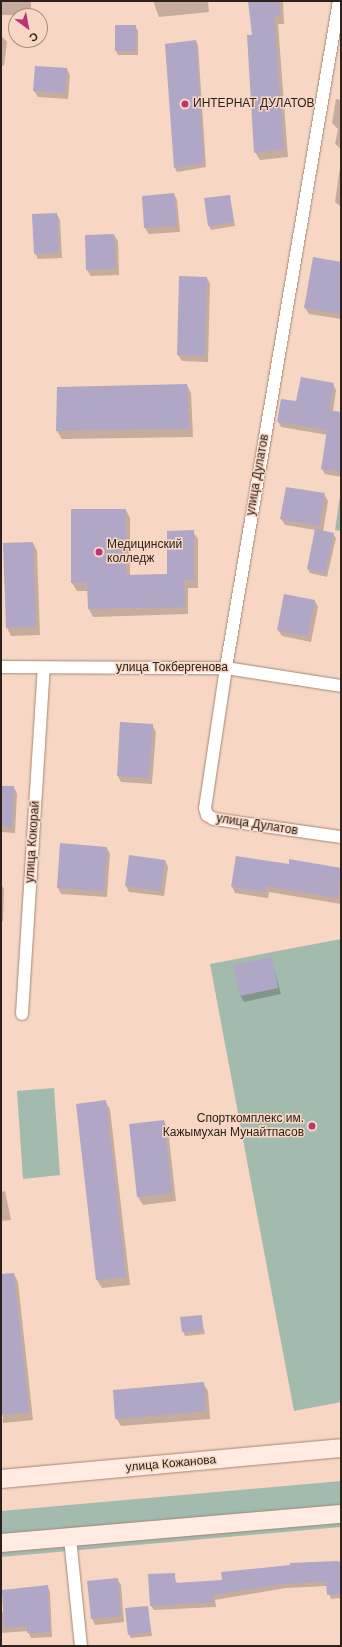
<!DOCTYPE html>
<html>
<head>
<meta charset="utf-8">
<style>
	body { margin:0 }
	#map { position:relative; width:342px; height:1647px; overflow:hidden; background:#f7d7c4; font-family:Arial,sans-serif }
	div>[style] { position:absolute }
	.green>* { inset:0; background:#a2bbae }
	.shadow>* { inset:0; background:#0003 }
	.building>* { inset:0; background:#afa7c5 }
	.roads { filter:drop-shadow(0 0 1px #a38674) drop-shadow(0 0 1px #a38674) }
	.street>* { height:12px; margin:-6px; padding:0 6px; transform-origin:6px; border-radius:6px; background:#fff }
	.secondary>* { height:18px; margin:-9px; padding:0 9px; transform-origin:9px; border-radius:9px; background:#ffebe2 }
	.dots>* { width:11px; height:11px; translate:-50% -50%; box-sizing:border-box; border:2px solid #f7d7c4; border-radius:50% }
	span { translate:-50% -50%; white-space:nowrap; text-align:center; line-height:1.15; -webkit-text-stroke:3px #f7d7c4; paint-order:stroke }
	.poi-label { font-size:12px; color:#2d221b }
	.left { translate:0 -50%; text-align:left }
	.right { translate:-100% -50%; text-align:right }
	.street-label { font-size:12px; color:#2d221b }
	.frame { position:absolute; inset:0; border:2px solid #2d221b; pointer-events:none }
	.north { position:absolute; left:8px; top:8px; width:40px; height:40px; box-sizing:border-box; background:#f7d7c4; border:1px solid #a68f80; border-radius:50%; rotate:148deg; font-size:11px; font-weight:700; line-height:16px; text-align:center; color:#2d221b }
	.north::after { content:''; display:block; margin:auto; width:14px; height:18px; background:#bb3474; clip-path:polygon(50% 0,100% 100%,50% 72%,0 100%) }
</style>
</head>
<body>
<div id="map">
	<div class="green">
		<div style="clip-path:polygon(341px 489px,341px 531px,335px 530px)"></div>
		<div style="clip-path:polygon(341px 939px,341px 1402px,294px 1411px,210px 964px)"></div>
		<div style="clip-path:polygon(54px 1088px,60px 1175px,23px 1179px,17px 1091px)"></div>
		<div style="clip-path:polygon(341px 1481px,341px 1527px,1px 1557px,1px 1511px)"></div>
	</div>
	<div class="shadow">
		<div style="clip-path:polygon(1px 1px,31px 1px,31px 15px,2px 15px)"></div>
		<div style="clip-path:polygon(153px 1px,208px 1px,209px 12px,159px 17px)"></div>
		<div style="clip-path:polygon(249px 1px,283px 1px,284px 24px,278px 24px,288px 157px,260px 160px,255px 152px,253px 35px)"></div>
		<div style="clip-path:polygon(135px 26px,138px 31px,138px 55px,118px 55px,116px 51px)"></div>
		<div style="clip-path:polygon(1px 35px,7px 42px,4px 66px,1px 65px)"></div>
		<div style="clip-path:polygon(196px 41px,198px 45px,206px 167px,177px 172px,175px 168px)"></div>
		<div style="clip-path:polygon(67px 69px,70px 75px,68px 99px,38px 97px,34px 91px)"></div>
		<div style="clip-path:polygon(336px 99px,341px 100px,341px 149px,335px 144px,338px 129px,332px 123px)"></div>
		<div style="clip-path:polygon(340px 167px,341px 168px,341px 207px,335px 202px)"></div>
		<div style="clip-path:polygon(174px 194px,177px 200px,180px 232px,149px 234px,145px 228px,143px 197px)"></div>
		<div style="clip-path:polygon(229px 196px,235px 226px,211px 230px,209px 226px)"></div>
		<div style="clip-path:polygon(57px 214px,60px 220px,62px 258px,38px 259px,35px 253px)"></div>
		<div style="clip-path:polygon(114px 235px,118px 241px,119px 275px,91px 276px,87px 270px)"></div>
		<div style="clip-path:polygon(314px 258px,341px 263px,341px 319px,309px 314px,305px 308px)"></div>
		<div style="clip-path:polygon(180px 277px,207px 278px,210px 284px,208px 362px,182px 361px,178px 355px)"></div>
		<div style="clip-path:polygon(333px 384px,336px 390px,333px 412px,341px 413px,341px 477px,325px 474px,322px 469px,328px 435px,281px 427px,278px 421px,297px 403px)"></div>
		<div style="clip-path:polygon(187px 385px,191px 393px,193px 437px,62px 439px,57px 431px)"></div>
		<div style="clip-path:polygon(324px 494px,328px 501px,323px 532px,333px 534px,336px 538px,327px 577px,310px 573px,308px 569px,316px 530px,285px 525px,281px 519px)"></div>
		<div style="clip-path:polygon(72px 510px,126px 510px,130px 518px,130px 576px,168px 574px,193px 532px,198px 539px,198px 588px,188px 588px,188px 614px,93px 617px,89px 609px,88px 591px,77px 591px,72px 583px)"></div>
		<div style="clip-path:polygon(33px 543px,37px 551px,40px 635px,11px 636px,7px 628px,4px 544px)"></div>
		<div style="clip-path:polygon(315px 601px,318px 607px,311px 642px,282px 636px,278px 630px)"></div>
		<div style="clip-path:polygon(152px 725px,156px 732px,152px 784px,121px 782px,118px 776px)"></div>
		<div style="clip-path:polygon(1px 787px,14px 787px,17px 794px,15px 833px,1px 832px)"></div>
		<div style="clip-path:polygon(107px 848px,110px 854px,107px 897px,61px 894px,58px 888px)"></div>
		<div style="clip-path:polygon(165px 860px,168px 867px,164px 896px,129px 892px,126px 886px)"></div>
		<div style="clip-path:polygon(290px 861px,341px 869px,341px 904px,269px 892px,268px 898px,235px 893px,232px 886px,289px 866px)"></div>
		<div style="clip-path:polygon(1px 884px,4px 889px,3px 921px,1px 921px)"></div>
		<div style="clip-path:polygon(271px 958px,281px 994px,244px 1002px,240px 995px)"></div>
		<div style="clip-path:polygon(105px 1101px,110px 1109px,130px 1285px,102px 1288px,97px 1280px,78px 1104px)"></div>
		<div style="clip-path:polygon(164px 1121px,168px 1129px,176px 1201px,143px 1205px,138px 1197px)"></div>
		<div style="clip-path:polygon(5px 1191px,11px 1220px,1px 1221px,1px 1192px)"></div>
		<div style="clip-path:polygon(14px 1274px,18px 1282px,33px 1420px,3px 1423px,1px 1275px)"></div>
		<div style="clip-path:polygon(201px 1316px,205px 1334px,185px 1336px,183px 1331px)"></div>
		<div style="clip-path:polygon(203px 1383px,208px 1391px,210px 1419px,121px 1426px,116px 1418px)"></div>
		<div style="clip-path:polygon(341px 1562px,341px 1598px,331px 1599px,327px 1586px,286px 1588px,215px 1600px,216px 1607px,154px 1610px,151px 1606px,174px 1574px,177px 1584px,223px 1581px,291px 1566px,291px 1564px)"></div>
		<div style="clip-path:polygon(117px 1579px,121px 1585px,124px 1622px,95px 1625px,92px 1618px)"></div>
		<div style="clip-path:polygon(48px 1587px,50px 1592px,52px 1637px,31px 1638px,28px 1631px,1px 1633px,1px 1613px)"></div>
		<div style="clip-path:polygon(147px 1607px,152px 1636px,131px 1638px,129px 1634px)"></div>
	</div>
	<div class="building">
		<div style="clip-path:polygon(248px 1px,279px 1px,280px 16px,274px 16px,284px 149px,254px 153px,247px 35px,252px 35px)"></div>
		<div style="clip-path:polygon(115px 25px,136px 25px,136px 51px,115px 51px)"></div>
		<div style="clip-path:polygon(196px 40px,204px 163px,174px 168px,165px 44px)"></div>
		<div style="clip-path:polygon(35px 66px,67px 68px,65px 93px,33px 91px)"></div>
		<div style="clip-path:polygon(174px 193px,177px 226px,144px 228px,142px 196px)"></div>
		<div style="clip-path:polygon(230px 195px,234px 222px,208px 226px,204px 198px)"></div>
		<div style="clip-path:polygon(57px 213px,59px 252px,34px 254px,32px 214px)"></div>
		<div style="clip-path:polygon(114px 234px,116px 269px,86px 270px,85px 235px)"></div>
		<div style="clip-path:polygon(313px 257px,341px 262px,340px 314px,304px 308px)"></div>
		<div style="clip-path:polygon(179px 276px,207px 277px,205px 356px,177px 355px)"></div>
		<div style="clip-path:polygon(301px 377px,334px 383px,329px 410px,341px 412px,341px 472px,321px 469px,327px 430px,277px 422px,281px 399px,296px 401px)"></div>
		<div style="clip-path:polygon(187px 384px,189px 429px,56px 431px,57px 387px)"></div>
		<div style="clip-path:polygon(286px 487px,325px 493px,319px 526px,280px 519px)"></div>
		<div style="clip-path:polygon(71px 509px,126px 509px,126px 575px,167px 574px,167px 531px,194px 530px,194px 580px,184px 580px,185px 607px,88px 609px,87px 583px,71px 583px)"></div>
		<div style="clip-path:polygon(315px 529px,334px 533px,325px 573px,307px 569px)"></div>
		<div style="clip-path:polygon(33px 542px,36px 627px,6px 628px,3px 543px)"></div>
		<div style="clip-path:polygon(284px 594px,315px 600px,308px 636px,277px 630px)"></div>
		<div style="clip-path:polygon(120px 722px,153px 724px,149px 778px,117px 776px)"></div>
		<div style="clip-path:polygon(1px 786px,14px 786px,12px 827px,1px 826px)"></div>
		<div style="clip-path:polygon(60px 843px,107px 847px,104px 891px,57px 888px)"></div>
		<div style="clip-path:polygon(129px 855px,165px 860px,161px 891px,125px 886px)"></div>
		<div style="clip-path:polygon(236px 856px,289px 864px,289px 859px,341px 868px,338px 898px,266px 886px,265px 892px,231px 887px)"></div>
		<div style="clip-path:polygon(272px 957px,278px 988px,240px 996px,233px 965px)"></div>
		<div style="clip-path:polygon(106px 1100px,126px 1277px,96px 1280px,76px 1104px)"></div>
		<div style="clip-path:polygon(164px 1120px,172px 1193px,137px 1197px,129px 1124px)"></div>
		<div style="clip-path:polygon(14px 1273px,29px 1412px,1px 1415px,1px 1274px)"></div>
		<div style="clip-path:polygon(202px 1315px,203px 1330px,182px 1332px,180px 1317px)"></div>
		<div style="clip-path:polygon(204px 1382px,206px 1411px,115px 1419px,113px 1390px)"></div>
		<div style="clip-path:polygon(338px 1561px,341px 1563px,341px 1594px,327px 1595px,326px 1582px,283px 1584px,213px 1595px,214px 1602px,150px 1606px,148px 1574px,175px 1573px,175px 1583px,222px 1580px,221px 1572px,290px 1565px,290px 1563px)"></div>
		<div style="clip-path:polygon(118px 1578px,121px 1616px,91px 1619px,87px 1581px)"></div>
		<div style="clip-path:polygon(48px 1585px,50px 1632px,27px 1633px,27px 1626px,4px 1628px,2px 1590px)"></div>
		<div style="clip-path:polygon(148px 1606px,151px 1632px,128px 1635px,125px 1608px)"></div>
	</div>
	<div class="roads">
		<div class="street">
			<div style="left:339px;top:1px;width:677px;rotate:99.62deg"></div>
			<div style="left:226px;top:668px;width:142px;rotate:98.5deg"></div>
			<div style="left:205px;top:808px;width:7px;rotate:74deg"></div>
			<div style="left:207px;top:815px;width:8px;rotate:30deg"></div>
			<div style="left:214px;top:819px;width:128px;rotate:8.1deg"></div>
			<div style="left:1px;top:667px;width:225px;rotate:0.3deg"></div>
			<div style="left:226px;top:668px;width:116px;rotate:8.9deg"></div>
			<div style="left:22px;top:1014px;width:346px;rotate:-86.4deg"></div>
			<div style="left:70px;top:1538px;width:109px;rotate:84.2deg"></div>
		</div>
		<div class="secondary">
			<div style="left:1px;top:1479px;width:341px;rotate:-5.2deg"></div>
			<div style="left:1px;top:1543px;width:341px;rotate:-4.9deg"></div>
		</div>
	</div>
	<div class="dots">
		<div style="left:185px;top:104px;background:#bb3474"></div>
		<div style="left:99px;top:552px;background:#bb3474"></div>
		<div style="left:312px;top:1126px;background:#bb3474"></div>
	</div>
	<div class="poi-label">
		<span class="left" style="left:193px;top:104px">ИНТЕРНАТ ДУЛАТОВ</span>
		<span class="left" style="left:107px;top:552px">Медицинский<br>колледж</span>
		<span class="right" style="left:304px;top:1126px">Спорткомплекс им.<br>Кажымухан Мунайтпасов</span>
	</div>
	<div class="street-label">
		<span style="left:258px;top:475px;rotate:-80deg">улица Дулатов</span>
		<span style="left:172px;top:668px">улица Токбергенова</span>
		<span style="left:257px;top:825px;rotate:9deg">улица Дулатов</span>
		<span style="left:33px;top:842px;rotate:-86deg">улица Кокорай</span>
		<span style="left:171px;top:1464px;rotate:-5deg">улица Кожанова</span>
	</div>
	<div class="frame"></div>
	<div class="north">С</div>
</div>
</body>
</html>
